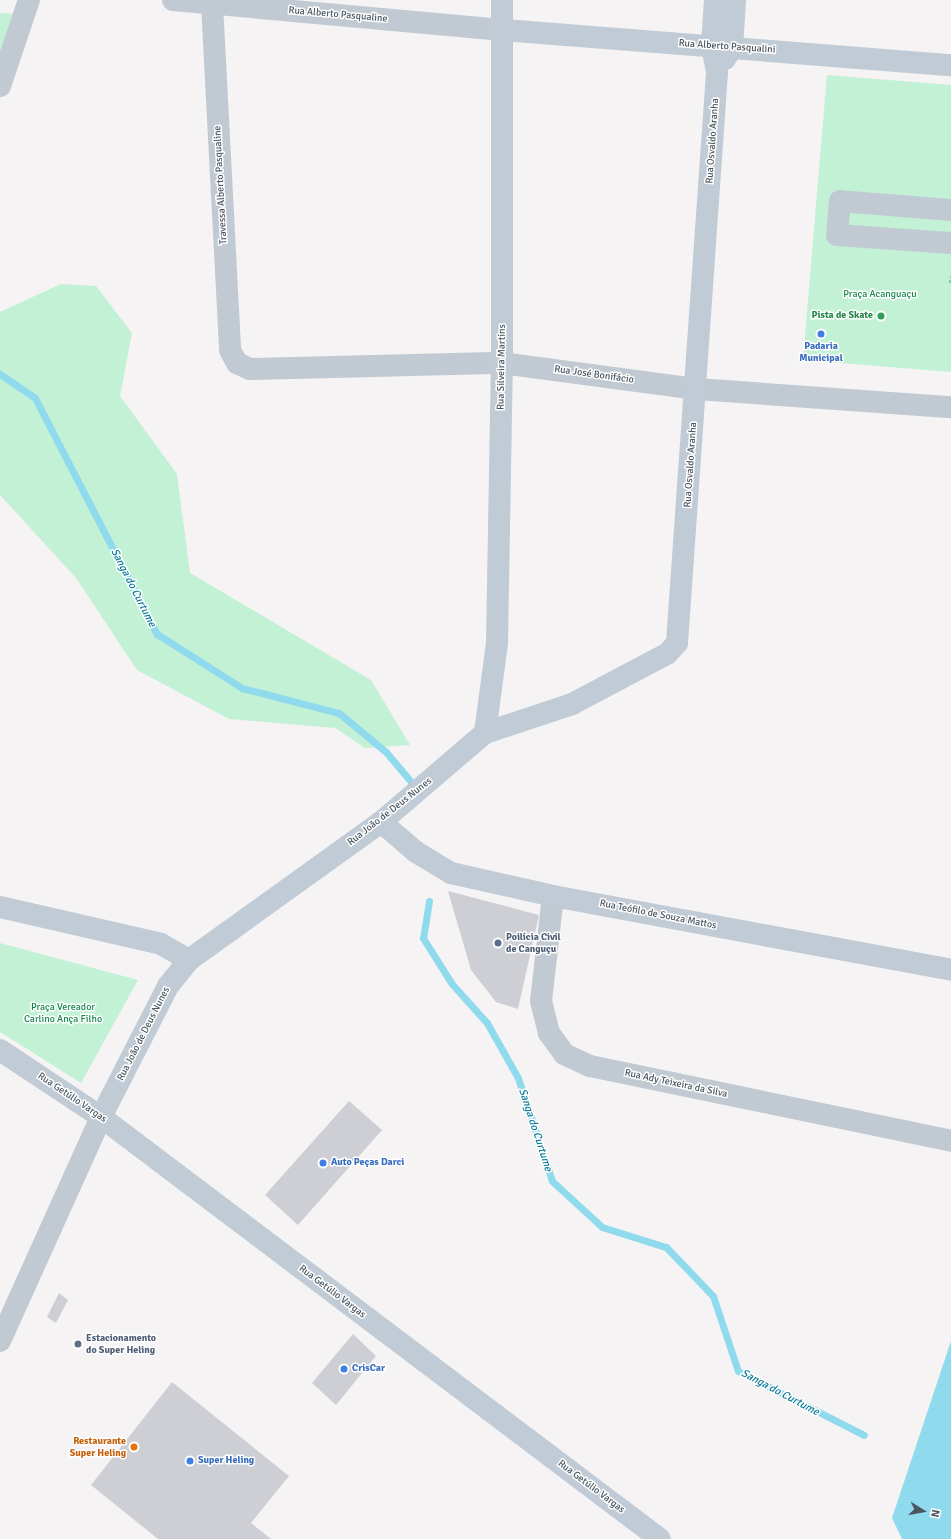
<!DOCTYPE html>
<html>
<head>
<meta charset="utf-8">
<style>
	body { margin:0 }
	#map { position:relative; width:951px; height:1539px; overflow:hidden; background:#f5f3f3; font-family:Signika,sans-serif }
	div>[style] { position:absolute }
	.green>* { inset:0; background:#c3f1d5 }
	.water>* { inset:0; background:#90daee }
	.stream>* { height:7px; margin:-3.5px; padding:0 3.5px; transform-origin:3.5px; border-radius:3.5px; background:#90daee }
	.building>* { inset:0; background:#cdcfd5 }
	.path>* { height:2.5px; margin-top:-1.25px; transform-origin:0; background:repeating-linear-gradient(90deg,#7ad0a6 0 3px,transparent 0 5px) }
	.street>* { height:22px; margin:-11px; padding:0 11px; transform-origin:11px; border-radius:11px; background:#c1cad2 }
	.secondary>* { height:22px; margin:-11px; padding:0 11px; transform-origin:11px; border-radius:11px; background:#c1cbd6 }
	.dots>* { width:11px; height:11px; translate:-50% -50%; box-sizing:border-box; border:2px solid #fff; border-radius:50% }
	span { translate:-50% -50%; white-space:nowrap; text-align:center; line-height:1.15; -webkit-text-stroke:3px #fff; paint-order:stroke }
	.street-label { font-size:10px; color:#4a5661 }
	.park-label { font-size:10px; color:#17864f }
	.leisure-label { font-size:10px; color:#27864d; font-weight:700 }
	.right { translate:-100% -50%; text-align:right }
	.shop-label { font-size:10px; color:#366cbe; font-weight:700 }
	.left { translate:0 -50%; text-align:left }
	.service-label { font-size:10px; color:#4e5e75; font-weight:700 }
	.food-label { font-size:10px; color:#c56008; font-weight:700 }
	.water-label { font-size:11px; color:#0c7c9b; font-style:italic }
	.north { position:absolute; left:903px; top:1491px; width:40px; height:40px; -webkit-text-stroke:3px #fff; paint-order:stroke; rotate:101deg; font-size:11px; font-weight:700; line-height:16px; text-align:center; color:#4a5661 }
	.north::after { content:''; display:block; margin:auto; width:14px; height:18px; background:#4a5661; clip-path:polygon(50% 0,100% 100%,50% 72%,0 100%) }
</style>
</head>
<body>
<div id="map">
	<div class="green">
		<div style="clip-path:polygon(0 13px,18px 14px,0 59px)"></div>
		<div style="clip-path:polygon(827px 75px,951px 85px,951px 372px,803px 360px)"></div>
		<div style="clip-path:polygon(61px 284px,96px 286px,132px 333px,120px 396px,177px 474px,190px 573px,371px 680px,410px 745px,365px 748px,335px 728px,229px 719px,137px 670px,76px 578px,0 495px,0 312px)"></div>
		<div style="clip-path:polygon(0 943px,138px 980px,81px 1083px,0 1032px)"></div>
	</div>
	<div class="water">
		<div style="clip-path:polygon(951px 1341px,951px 1539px,902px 1539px,892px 1518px)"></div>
	</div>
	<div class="stream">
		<div style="left:0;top:374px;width:42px;rotate:34.4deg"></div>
		<div style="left:35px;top:398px;width:266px;rotate:62.7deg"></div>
		<div style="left:157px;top:634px;width:101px;rotate:32.4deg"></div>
		<div style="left:242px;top:688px;width:100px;rotate:14.5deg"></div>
		<div style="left:339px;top:713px;width:61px;rotate:39.7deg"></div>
		<div style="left:386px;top:752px;width:38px;rotate:50deg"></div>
		<div style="left:429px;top:901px;width:37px;rotate:99deg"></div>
		<div style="left:423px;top:938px;width:54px;rotate:57.8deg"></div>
		<div style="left:452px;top:984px;width:52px;rotate:48.1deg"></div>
		<div style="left:487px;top:1023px;width:63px;rotate:60.6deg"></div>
		<div style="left:518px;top:1078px;width:108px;rotate:71.7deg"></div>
		<div style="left:552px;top:1181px;width:68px;rotate:42.6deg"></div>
		<div style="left:602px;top:1227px;width:67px;rotate:17.4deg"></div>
		<div style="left:666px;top:1247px;width:68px;rotate:46.2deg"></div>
		<div style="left:713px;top:1296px;width:79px;rotate:71.6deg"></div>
		<div style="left:738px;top:1371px;width:141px;rotate:26.9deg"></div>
	</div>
	<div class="building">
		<div style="clip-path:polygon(448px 891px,539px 915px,518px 1009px,496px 1002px,471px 970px)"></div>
		<div style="clip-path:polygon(349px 1101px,382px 1130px,298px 1225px,265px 1195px)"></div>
		<div style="clip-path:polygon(59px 1293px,68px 1300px,56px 1323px,47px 1317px)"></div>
		<div style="clip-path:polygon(353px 1334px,376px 1356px,336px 1405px,312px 1383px)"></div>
		<div style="clip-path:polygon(172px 1382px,289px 1476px,251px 1523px,271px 1539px,158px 1539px,91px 1485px)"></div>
	</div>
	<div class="path">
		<div style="left:950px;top:283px;width:7px;rotate:-82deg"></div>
	</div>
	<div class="street">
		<div style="left:173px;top:0;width:331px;rotate:5.2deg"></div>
		<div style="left:212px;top:4px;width:346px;rotate:87deg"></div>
		<div style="left:230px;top:350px;width:15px;rotate:62deg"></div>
		<div style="left:237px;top:363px;width:14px;rotate:25deg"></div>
		<div style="left:250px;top:369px;width:252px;rotate:-1.4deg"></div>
		<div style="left:502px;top:363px;width:197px;rotate:7.6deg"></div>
		<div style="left:697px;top:389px;width:255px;rotate:4.1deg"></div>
		<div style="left:0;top:86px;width:91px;rotate:-71.4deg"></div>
		<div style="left:951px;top:210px;width:111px;rotate:-175.4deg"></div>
		<div style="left:840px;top:201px;width:34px;rotate:95deg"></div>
		<div style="left:837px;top:235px;width:114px;rotate:4deg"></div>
		<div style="left:553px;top:896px;width:106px;rotate:96.5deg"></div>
		<div style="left:541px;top:1001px;width:33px;rotate:76deg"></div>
		<div style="left:549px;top:1033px;width:26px;rotate:54deg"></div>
		<div style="left:564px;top:1054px;width:29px;rotate:25deg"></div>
		<div style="left:590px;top:1066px;width:369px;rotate:11.7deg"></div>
		<div style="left:0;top:1341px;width:246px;rotate:-65.7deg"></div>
	</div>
	<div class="secondary">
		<div style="left:503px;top:30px;width:449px;rotate:4.5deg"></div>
		<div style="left:725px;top:59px;width:13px;rotate:-58deg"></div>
		<div style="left:732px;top:48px;width:48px;rotate:-86.4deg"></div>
		<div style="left:485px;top:733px;width:91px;rotate:-82.4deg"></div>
		<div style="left:497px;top:643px;width:280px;rotate:-89deg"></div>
		<div style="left:502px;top:363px;width:363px;rotate:-90deg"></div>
		<div style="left:381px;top:822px;width:46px;rotate:40.6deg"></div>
		<div style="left:416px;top:852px;width:41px;rotate:31deg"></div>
		<div style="left:451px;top:873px;width:105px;rotate:12.7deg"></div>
		<div style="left:553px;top:896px;width:405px;rotate:10.5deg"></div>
		<div style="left:0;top:907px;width:165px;rotate:12.9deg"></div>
		<div style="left:161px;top:944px;width:32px;rotate:30deg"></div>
		<div style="left:0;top:1050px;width:121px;rotate:33.6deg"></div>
		<div style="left:101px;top:1117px;width:700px;rotate:37.05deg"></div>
		<div style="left:101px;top:1117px;width:147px;rotate:-62.9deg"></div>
		<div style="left:168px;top:986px;width:33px;rotate:-51deg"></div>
		<div style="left:189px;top:960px;width:236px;rotate:-35.7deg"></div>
		<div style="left:381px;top:822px;width:137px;rotate:-40.6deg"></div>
		<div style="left:485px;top:733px;width:92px;rotate:-18.4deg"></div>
		<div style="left:572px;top:704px;width:107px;rotate:-27.8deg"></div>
		<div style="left:667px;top:654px;width:15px;rotate:-48deg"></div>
		<div style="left:677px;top:643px;width:572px;rotate:-85.99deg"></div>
		<div style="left:717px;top:72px;width:26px;rotate:-101deg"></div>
		<div style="left:712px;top:46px;width:46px;rotate:-86.3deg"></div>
	</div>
	<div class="dots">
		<div style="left:881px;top:316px;background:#2e9e5b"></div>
		<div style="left:821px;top:334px;background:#3f7fe0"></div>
		<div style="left:498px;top:943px;background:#5c6f8a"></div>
		<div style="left:323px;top:1163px;background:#3f7fe0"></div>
		<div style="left:78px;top:1344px;background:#5c6f8a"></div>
		<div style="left:344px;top:1369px;background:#3f7fe0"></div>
		<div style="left:134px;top:1447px;background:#e8710a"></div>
		<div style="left:190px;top:1461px;background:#3f7fe0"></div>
	</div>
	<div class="street-label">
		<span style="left:338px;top:15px;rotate:5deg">Rua Alberto Pasqualine</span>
		<span style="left:727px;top:47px;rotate:4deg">Rua Alberto Pasqualini</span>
		<span style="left:713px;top:141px;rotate:-86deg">Rua Osvaldo Aranha</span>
		<span style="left:221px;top:185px;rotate:-93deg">Travessa Alberto Pasqualine</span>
		<span style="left:502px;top:367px;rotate:-89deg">Rua Silveira Martins</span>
		<span style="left:594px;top:375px;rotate:8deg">Rua José Bonifácio</span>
		<span style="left:691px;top:465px;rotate:-86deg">Rua Osvaldo Aranha</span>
		<span style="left:390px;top:812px;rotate:-38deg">Rua João de Deus Nunes</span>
		<span style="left:658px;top:915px;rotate:11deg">Rua Teófilo de Souza Mattos</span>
		<span style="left:144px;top:1034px;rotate:-63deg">Rua João de Deus Nunes</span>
		<span style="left:676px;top:1084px;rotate:12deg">Rua Ady Teixeira da Silva</span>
		<span style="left:72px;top:1098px;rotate:34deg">Rua Getúlio Vargas</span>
		<span style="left:332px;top:1292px;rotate:37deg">Rua Getúlio Vargas</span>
		<span style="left:591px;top:1487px;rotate:37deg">Rua Getúlio Vargas</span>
	</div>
	<div class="park-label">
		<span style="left:880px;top:295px">Praça Acanguaçu</span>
		<span style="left:63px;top:1013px">Praça Vereador<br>Carlino Ança Filho</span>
	</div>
	<div class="leisure-label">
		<span class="right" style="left:873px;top:316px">Pista de Skate</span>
	</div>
	<div class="shop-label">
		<span style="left:821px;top:352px">Padaria<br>Municipal</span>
		<span class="left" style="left:331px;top:1163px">Auto Peças Darci</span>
		<span class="left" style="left:352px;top:1369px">CrisCar</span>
		<span class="left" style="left:198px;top:1461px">Super Heling</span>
	</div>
	<div class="service-label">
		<span class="left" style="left:506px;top:943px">Poilícia Civil<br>de Canguçu</span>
		<span class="left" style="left:86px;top:1344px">Estacionamento<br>do Super Heling</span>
	</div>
	<div class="food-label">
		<span class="right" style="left:126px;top:1447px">Restaurante<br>Super Heling</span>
	</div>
	<div class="water-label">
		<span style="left:133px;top:588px;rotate:63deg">Sanga do Curtume</span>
		<span style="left:535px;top:1130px;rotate:72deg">Sanga do Curtume</span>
		<span style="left:780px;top:1393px;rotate:28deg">Sanga do Curtume</span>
	</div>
	<div class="north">N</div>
</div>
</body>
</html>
